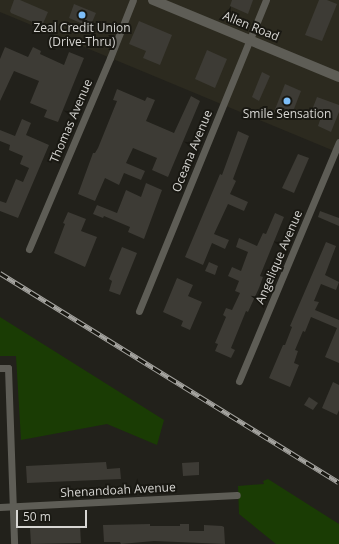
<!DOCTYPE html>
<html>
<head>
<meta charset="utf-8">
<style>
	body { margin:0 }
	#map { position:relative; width:339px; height:544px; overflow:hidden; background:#22211b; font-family:"Open Sans",sans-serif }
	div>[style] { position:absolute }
	.built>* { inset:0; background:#2c2a1f }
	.green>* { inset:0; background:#1a3c04 }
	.building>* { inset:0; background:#3d3b35 }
	.minor>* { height:7px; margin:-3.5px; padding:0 3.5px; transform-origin:3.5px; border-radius:3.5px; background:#5e5d56 }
	.secondary>* { height:10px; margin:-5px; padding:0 5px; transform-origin:5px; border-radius:5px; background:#5e5d56 }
	.rail>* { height:4.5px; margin-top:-2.25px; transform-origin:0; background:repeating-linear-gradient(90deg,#191812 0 9px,#a4a39f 0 18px); box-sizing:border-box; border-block:1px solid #a4a39f }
	.dots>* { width:11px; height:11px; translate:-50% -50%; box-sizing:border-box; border:2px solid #191812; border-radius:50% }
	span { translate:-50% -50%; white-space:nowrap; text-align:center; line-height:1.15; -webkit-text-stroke:4px #191812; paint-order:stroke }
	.street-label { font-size:12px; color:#d7d6d3 }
	.poi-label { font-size:12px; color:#d7d6d3 }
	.scale { position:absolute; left:16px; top:510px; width:71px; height:18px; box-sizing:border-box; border:2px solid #d7d6d3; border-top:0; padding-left:5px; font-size:12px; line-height:14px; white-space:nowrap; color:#d7d6d3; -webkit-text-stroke:3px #191812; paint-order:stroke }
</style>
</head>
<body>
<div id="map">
	<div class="built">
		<div style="clip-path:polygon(0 0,339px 0,339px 153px,0 12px)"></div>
	</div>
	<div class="green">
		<div style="clip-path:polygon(0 317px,164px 420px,157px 445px,107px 424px,21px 440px,16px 356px,0 356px)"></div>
		<div style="clip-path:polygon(268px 479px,339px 524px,339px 544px,276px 544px,239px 514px,238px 486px,264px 484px,263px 481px)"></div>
	</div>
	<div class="building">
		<div style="clip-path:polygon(14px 0,20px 0,48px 12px,42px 26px,11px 13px,10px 11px)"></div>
		<div style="clip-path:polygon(232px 0,253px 0,248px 14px,230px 6px)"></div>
		<div style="clip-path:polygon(319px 0,327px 0,337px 4px,322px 41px,305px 35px)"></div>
		<div style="clip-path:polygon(74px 4px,96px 13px,90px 27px,69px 18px)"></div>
		<div style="clip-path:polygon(139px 21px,172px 35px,160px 65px,143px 58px,146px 51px,129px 44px)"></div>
		<div style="clip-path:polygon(5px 47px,28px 57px,33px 47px,41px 51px,40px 54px,64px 65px,69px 52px,84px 58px,58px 122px,44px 117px,47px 110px,30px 103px,39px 81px,14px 71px,0 101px,0 59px)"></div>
		<div style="clip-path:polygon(207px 50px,227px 59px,215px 88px,195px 79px)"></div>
		<div style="clip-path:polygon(262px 72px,270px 76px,259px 101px,252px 97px)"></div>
		<div style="clip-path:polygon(285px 84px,301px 91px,290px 119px,274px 112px)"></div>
		<div style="clip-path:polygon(117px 89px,145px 101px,147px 97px,155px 100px,146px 121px,174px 133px,191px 96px,200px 101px,168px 177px,152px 170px,157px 158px,133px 148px,126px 163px,145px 171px,141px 180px,124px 173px,119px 185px,105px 178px,95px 201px,78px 194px,93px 153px,95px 153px,98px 148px,117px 101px,113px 100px)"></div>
		<div style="clip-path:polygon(317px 97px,339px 105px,339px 112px,331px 132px,318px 126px,322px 114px,312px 110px)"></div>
		<div style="clip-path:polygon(22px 119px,31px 123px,26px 135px,49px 145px,18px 218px,0 211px,0 201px,6px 203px,16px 179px,23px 182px,29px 168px,20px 164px,23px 156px,9px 150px,10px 145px,0 141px,0 130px,15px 136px)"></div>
		<div style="clip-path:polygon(238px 131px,249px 136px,233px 179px,236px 181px,230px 194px,248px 202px,244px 211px,228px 204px,214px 234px,229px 240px,225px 249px,212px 243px,203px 265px,185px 257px,220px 174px,222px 175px)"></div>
		<div style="clip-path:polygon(298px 154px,309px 158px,294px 193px,282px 188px)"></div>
		<div style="clip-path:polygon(146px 183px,162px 190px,144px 239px,128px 232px,130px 227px,104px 216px,103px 218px,93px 214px,97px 205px,117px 213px,126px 190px,141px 197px)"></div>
		<div style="clip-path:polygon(320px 211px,339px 218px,339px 226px,318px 217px)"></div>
		<div style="clip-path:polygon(68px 212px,86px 219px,81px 231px,97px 237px,85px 267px,54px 253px,65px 224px,63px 223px)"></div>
		<div style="clip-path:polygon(275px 213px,284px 217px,260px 276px,263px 277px,259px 288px,248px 312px,246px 311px,231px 348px,235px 350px,231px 358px,215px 351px,218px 344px,215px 343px,226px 317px,223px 315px,226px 308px,232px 310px,240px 293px,235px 291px,239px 281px,228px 276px,232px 267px,241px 271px,248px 252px,236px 247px,239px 238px,257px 246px,263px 233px,266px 234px)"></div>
		<div style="clip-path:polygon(326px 242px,336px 246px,325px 275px,339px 282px,336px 290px,321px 284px,314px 301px,319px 302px,315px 310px,339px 320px,339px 363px,325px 357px,337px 328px,311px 317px,305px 332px,303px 331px,295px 350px,298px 351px,294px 363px,299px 365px,290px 387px,269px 378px,283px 345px,285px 345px,292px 327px,290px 326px)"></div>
		<div style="clip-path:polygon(122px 247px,137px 253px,120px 295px,109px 291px,112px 281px,109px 279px)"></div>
		<div style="clip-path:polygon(209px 262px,218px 266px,215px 275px,205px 271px)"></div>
		<div style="clip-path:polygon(177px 278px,193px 285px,188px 296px,202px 302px,190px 330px,181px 326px,183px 321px,163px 312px)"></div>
		<div style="clip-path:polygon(333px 382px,339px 385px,339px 410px,337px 415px,322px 408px)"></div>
		<div style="clip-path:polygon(309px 397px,318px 403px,313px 410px,304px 405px)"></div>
		<div style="clip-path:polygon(106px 462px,107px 469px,120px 468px,121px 479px,27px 483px,26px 466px)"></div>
		<div style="clip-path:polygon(199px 462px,199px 475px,183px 476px,182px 463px)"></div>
		<div style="clip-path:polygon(150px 524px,150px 526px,180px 526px,180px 524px,189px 524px,189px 531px,204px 531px,204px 525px,222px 526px,224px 527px,225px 544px,154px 541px,121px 544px,120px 542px,104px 542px,103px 525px)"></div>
		<div style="clip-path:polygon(80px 526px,81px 543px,31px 544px,30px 528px)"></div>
	</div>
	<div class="minor">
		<div style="left:29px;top:249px;width:207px;rotate:-67deg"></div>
		<div style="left:110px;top:58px;width:62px;rotate:-68.4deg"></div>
		<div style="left:139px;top:311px;width:336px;rotate:-67.8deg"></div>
		<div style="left:0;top:368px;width:8px"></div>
		<div style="left:8px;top:368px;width:176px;rotate:88deg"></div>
		<div style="left:239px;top:381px;width:259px;rotate:-67.3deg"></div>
		<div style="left:0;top:507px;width:237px;rotate:-2.9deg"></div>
	</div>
	<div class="secondary">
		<div style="left:153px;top:0;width:201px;rotate:22.5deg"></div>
	</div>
	<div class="rail">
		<div style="left:0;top:273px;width:398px;rotate:31.7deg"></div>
	</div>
	<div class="dots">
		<div style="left:82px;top:15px;background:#7dbef9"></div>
		<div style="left:287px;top:101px;background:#7dbef9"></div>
	</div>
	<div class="street-label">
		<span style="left:251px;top:26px;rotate:22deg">Allen Road</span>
		<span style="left:71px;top:121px;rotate:-67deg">Thomas Avenue</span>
		<span style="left:192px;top:151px;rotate:-68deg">Oceana Avenue</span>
		<span style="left:279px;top:257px;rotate:-67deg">Angelique Avenue</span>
		<span style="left:118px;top:490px;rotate:-3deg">Shenandoah Avenue</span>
	</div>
	<div class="poi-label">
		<span style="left:82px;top:35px">Zeal Credit Union<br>(Drive-Thru)</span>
		<span style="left:287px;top:114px">Smile Sensation</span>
	</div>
	<div class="scale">50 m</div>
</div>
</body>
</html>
